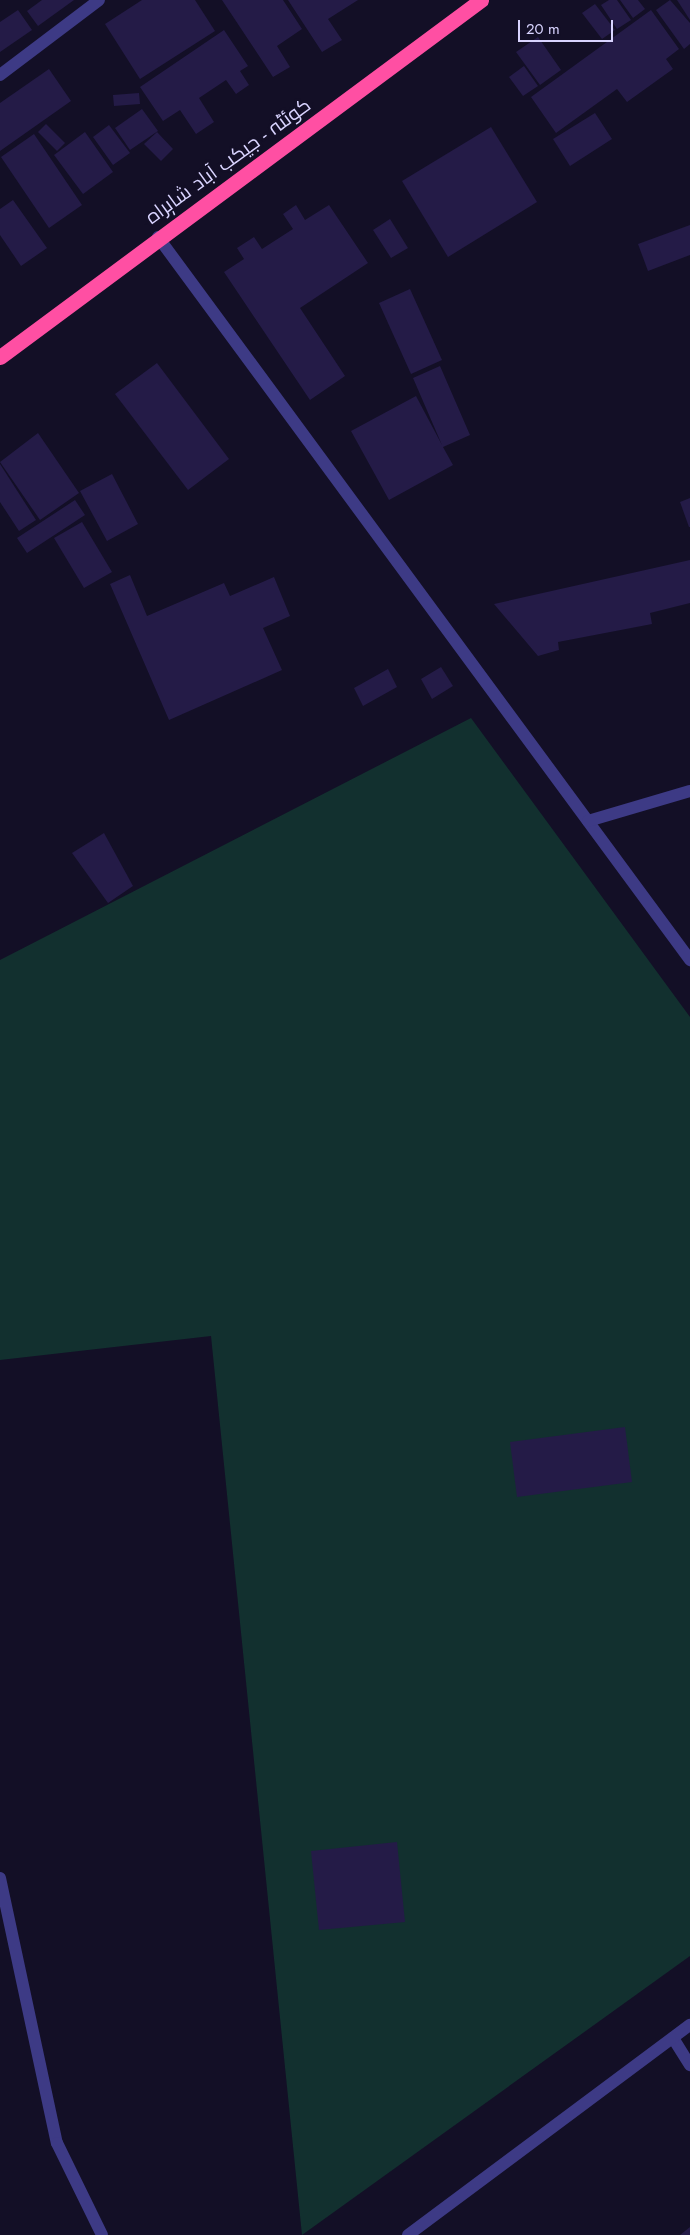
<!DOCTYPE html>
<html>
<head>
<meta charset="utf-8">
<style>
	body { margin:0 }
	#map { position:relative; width:690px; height:2235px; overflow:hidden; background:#130f26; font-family:Jost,Cairo,sans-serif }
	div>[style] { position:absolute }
	.green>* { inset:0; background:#12302f }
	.building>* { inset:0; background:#241b47 }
	.minor>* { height:12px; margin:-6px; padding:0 6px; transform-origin:6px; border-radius:6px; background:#3d3a85 }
	.highway>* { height:15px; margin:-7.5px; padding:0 7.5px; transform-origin:7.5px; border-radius:7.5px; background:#ff4fa3 }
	span { translate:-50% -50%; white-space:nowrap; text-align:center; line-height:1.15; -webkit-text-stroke:5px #130f26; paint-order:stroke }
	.street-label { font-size:20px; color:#d9d4ff }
	.scale { position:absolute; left:518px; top:20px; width:95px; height:22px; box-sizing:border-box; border:2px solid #d9d4ff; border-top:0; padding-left:6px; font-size:15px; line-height:18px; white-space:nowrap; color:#d9d4ff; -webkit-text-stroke:4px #130f26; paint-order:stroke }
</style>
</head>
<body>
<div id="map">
	<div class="green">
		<div style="clip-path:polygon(471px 718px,690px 1017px,690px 1956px,302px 2235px,211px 1336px,0 1360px,0 960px)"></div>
	</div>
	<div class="building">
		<div style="clip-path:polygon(42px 0,74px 0,38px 26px,27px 11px)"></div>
		<div style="clip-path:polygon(142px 0,195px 0,215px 31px,140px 79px,105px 24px)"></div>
		<div style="clip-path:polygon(222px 0,283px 0,302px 29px,277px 46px,290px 67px,273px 77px)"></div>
		<div style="clip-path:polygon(288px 0,358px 0,328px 19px,342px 40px,322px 52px)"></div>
		<div style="clip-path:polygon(609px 0,617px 0,631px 20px,617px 29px,601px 5px)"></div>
		<div style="clip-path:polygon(620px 0,638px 0,645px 9px,633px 18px)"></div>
		<div style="clip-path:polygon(670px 0,690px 23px,690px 44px,684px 49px,656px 10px)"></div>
		<div style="clip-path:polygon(677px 0,690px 0,690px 20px)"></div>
		<div style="clip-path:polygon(595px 4px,615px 30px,602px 39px,582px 13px)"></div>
		<div style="clip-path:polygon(18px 10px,32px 30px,0 52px,0 22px)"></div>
		<div style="clip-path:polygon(651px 10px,679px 49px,666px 59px,673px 69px,627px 102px,617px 89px,556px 133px,531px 97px)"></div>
		<div style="clip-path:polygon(224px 30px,248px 66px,240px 71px,249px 85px,236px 94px,226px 80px,199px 98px,214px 122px,196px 134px,180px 110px,163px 121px,140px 87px)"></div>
		<div style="clip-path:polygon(538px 37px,561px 70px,540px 85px,516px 52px)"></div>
		<div style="clip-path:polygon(524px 66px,538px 86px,523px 96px,509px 77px)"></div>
		<div style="clip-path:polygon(49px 69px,71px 101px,0 151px,0 103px)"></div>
		<div style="clip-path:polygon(139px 93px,140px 104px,114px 106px,113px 95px)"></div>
		<div style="clip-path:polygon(142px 109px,158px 131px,130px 150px,115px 128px)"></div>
		<div style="clip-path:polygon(595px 113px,612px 139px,570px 166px,553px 139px)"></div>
		<div style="clip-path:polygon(46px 124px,65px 143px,57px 151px,38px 132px)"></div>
		<div style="clip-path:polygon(109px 125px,130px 153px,113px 165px,93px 137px)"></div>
		<div style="clip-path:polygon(491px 127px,537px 202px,448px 257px,402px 181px)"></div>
		<div style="clip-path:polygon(85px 132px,113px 172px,83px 194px,54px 155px)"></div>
		<div style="clip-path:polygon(157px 132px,173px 149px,161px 161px,144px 144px)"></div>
		<div style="clip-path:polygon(34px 134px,82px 205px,49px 228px,1px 157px)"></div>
		<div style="clip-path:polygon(13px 200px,47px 248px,21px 266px,0 235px,0 209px)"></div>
		<div style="clip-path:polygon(296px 205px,305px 220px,329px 205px,368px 263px,300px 308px,345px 376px,310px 400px,224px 272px,244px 259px,237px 248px,254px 237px,262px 249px,293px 229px,283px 214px)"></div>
		<div style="clip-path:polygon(390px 219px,408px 248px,391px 258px,373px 230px)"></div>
		<div style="clip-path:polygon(690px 225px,690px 255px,648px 271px,638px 244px)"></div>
		<div style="clip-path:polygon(410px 289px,442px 360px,411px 374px,379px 303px)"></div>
		<div style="clip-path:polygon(157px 363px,229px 459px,188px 490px,115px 394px)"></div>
		<div style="clip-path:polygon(440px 366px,470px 435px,443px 447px,453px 465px,389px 500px,351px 431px,416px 396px,442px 445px,413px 378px)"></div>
		<div style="clip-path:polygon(38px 433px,79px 493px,40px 520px,0 462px)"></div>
		<div style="clip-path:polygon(0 464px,36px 520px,19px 531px,0 502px)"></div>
		<div style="clip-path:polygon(112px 474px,138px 524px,107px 541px,80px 491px)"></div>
		<div style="clip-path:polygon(690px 498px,690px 527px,689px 527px,680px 502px)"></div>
		<div style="clip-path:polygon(75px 500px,85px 515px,27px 553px,17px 538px)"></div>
		<div style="clip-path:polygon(82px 522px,112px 572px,84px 588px,54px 538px)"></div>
		<div style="clip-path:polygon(690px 560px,690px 603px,650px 613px,652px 624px,558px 642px,559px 650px,538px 656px,494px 604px)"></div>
		<div style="clip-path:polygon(130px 575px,147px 616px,224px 583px,230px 596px,274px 577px,290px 616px,263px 628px,282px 670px,169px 720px,110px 584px)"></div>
		<div style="clip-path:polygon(441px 667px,453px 686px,432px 699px,421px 679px)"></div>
		<div style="clip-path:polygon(388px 669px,397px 687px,363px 706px,354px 688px)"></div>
		<div style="clip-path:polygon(104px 833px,133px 886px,108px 903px,72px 853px)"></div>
		<div style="clip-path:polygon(625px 1427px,632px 1482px,517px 1497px,510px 1442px)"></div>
		<div style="clip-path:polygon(397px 1842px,405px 1922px,319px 1930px,311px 1851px)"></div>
		<div style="clip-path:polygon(690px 2227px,690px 2235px,680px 2235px)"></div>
	</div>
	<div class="minor">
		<div style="left:0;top:75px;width:124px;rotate:-37.1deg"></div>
		<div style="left:158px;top:237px;width:898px;rotate:53.65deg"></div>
		<div style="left:588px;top:821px;width:106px;rotate:-16.4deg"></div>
		<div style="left:0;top:1878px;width:271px;rotate:77.9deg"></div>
		<div style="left:57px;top:2143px;width:102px;rotate:63.9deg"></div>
		<div style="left:673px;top:2038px;width:32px;rotate:58deg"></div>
		<div style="left:408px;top:2235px;width:352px;rotate:-36.7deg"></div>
	</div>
	<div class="highway">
		<div style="left:0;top:357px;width:599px;rotate:-36.58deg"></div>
	</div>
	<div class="street-label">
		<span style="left:228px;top:161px;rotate:-36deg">کوئٹہ - جیکب آباد شاہراہ</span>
	</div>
	<div class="scale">20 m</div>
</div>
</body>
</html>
